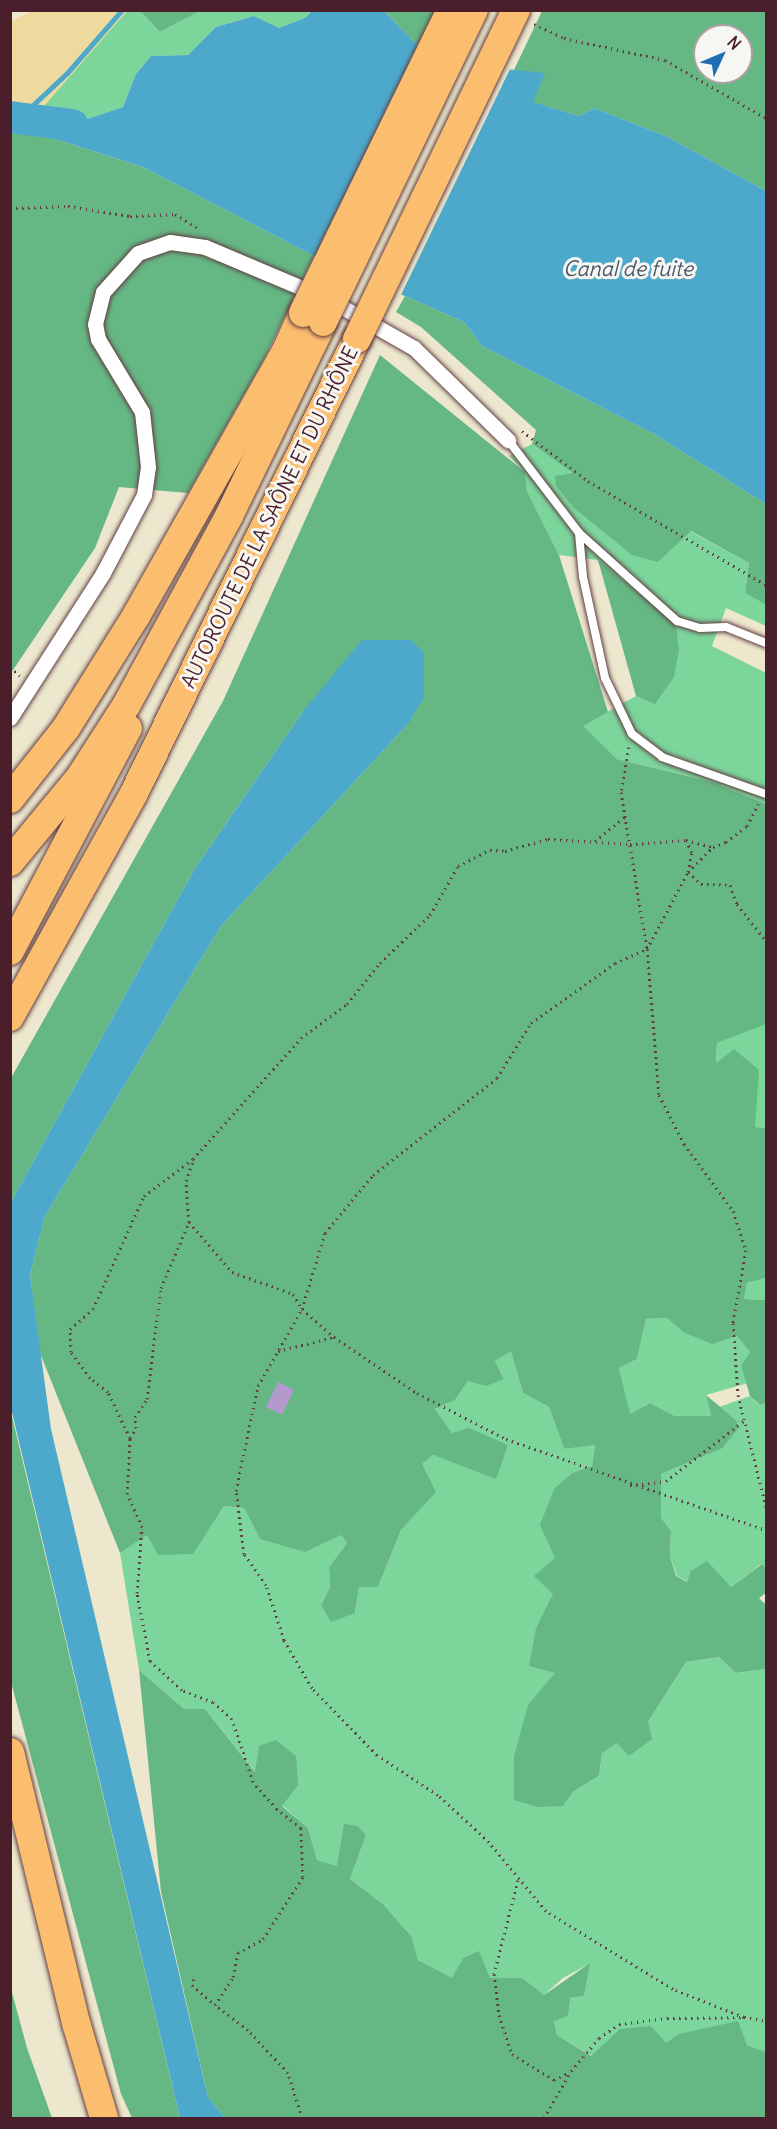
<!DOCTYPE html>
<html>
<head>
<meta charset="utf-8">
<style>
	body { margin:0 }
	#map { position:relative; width:777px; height:2129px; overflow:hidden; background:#ece7cd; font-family:Delius,sans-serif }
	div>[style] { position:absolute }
	.green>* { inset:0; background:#7cd69c }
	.forest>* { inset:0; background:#65b784 }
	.sand>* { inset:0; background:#eeda9e }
	.water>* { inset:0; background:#4ca9cb }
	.pier>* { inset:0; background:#ece7cd }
	.stream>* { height:5px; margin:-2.5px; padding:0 2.5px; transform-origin:2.5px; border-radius:2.5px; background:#4ca9cb }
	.river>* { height:32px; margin:-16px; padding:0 16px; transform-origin:16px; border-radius:16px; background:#4ca9cb }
	.building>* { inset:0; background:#b399cd }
	.path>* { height:3px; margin-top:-1.5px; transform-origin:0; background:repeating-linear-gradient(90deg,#623d43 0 1.5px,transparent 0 6px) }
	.roads { filter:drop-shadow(0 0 2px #623d43) drop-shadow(0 0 2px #623d43) }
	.service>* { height:8px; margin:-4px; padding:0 4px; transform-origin:4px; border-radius:4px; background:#fff }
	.minor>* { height:15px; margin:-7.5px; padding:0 7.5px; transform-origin:7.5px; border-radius:7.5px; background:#fff }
	.motorway>* { height:28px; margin:-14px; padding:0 14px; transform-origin:14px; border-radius:14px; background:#fbbd6e }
	.bridges { filter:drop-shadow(0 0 2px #623d43) drop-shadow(0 0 2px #623d43) }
	.motorway-bridge>* { height:28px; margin:-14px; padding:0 14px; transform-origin:14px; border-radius:14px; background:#fbbd6e }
	span { translate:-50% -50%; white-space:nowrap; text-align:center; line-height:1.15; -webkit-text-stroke:6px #f6f6f2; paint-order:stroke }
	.street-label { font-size:20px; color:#4a1f2b }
	.water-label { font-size:21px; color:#4b566b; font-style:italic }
	.frame { position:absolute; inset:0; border:12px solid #4a1f2b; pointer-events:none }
	.north { position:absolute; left:693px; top:24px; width:60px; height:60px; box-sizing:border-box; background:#f6f6f2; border:2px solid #b1a0a2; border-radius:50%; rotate:46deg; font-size:16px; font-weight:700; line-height:24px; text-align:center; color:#4a1f2b }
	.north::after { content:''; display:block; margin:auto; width:21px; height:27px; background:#1f6fb2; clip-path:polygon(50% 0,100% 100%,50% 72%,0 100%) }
</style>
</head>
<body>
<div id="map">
	<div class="green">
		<div style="clip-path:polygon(127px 11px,140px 11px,160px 32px,200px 11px,312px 11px,305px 18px,279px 28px,254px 16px,216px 27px,188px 55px,151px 56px,136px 74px,123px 107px,84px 120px,33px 115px)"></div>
		<div style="clip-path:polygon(532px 444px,574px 473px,658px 562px,690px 531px,749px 563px,745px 593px,766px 605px,766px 626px,726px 608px,712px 646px,766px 673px,766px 804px,712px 782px,617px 759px,582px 726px,636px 696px,655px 703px,598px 560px,559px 555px,527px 491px,525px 472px,509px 456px)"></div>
		<div style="clip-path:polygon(765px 1023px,766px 1128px,755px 1127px,716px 1064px,717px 1043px)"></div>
		<div style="clip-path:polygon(766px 1278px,766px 1300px,744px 1299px,747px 1283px)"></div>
		<div style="clip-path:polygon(667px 1318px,683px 1332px,737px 1336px,750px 1352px,741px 1365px,748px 1383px,706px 1395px,711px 1416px,675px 1416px,650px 1403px,629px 1415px,619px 1368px,637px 1359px,646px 1319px)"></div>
		<div style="clip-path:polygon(511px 1350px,523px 1393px,549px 1407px,564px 1449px,595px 1444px,592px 1466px,572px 1473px,555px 1559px,554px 1594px,536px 1628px,556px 1672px,563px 1806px,574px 1791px,599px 1776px,602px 1753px,648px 1722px,686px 1662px,719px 1657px,736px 1673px,766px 1669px,766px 2052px,747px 2045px,666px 2044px,592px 2056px,557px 2035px,554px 2021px,570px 1998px,584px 1996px,589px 1964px,563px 1978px,544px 1995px,521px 1978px,490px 1978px,463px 1958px,453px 1979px,418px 1960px,412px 1937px,383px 1904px,350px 1879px,366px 1835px,358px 1826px,337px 1866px,317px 1860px,308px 1828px,282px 1805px,205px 1709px,184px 1709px,139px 1670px,120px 1553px,147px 1534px,192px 1554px,224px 1506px,244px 1508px,260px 1539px,341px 1535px,347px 1543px,329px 1567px,330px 1587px,321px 1605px,355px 1613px,359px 1587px,378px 1587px,401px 1530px,435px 1492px,421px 1464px,433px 1455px,497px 1478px,452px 1433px,435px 1409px,455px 1400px,468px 1381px,504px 1379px,495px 1361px)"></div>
		<div style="clip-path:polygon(750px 1396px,759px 1405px,766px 1403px,766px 1568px,761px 1564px,731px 1587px,688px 1582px,677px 1576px,670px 1556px,671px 1531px,661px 1519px,661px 1474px,723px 1448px,738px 1429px,737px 1421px,719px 1407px)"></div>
	</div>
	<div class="forest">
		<div style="clip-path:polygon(140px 11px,200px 11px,160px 32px)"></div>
		<div style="clip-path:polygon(384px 11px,436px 11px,419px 47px)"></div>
		<div style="clip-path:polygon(evenodd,542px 11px,766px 11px,766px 191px,668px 137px,594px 108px,579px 116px,532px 102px,514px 70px,542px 11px,705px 36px,741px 36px,741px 72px,705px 72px,705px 36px)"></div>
		<div style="clip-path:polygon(24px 129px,143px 167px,314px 256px,263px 361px,188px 493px,119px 487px,95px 548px,11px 673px,10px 131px)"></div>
		<div style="clip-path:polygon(405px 296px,464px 322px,482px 346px,654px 434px,766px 504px,766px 605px,745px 593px,749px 563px,691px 531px,658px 562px,632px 555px,574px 508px,556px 486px,555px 476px,573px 473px,532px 444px,536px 430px,421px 327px,396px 312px)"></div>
		<div style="clip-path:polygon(380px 355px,525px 472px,527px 491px,559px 555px,608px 712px,583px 726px,617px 759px,712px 782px,766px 804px,766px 1024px,717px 1043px,716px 1063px,734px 1049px,759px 1070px,755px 1127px,766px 1128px,766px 1278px,747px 1283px,744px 1299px,766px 1300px,766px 1403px,760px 1405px,750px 1396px,741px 1365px,750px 1352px,737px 1336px,712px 1344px,683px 1332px,667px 1318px,646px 1319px,637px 1359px,619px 1368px,630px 1414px,650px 1403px,675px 1416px,711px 1416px,706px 1395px,737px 1421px,738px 1429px,723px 1448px,661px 1474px,661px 1518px,671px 1531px,670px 1556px,676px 1576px,687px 1582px,691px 1571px,707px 1561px,731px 1587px,762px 1564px,766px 1568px,766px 1593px,759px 1598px,766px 1605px,766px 1669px,736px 1673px,719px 1657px,686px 1662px,648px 1722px,652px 1739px,629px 1756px,617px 1743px,602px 1753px,599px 1776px,574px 1791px,563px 1806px,537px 1807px,514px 1800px,514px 1756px,528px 1705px,555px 1673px,529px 1666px,536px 1628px,553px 1594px,534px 1576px,555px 1558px,540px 1525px,554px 1489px,572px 1473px,592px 1466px,595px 1445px,564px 1449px,549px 1407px,523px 1393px,511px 1351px,495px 1361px,504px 1379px,486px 1386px,468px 1381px,455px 1400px,435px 1409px,452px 1433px,469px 1428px,508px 1445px,496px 1479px,433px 1455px,422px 1464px,436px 1492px,401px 1530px,378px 1587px,359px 1587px,355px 1613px,331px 1622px,321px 1605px,330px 1587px,329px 1567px,347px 1543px,341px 1535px,305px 1552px,260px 1539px,244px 1508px,224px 1506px,193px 1554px,158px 1555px,147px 1535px,120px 1553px,40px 1353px,30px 1275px,45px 1216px,221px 926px,408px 724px,304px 710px,194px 870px,11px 1202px,11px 1078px,223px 701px)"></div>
		<div style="clip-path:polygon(598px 560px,676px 624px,679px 650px,674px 677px,655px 704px,636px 696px)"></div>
		<div style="clip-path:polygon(10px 1408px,180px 2118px,132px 2118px,121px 2094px,11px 1682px)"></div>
		<div style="clip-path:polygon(139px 1670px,184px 1709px,205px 1709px,255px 1772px,259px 1746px,276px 1740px,296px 1756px,298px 1785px,282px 1806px,308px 1828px,317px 1860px,337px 1866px,344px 1824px,358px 1826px,366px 1835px,350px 1879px,383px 1904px,412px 1937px,418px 1960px,452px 1978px,463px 1958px,479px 1951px,490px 1978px,522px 1978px,544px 1995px,590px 1963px,584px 1996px,570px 1998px,568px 2016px,554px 2021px,557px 2035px,591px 2056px,620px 2029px,651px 2026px,666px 2043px,679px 2034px,738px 2021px,747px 2045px,766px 2052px,766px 2118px,225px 2118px,208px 2097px,161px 1892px)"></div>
		<div style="clip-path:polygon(10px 1985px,27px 2048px,52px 2118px,11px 2118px)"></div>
	</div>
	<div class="sand">
		<div style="clip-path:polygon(31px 11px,127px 11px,24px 129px,11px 131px,11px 22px)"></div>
	</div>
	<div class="water">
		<div style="clip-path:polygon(312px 11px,384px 11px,419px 47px,487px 67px,545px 73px,533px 102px,579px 116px,594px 108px,668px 137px,766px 191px,766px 504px,654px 434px,482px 346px,464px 322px,314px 256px,143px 167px,24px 129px,33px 115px,84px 120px,123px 107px,136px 74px,151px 56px,188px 55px,216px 27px,254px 16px,279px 28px,305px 18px)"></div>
		<div style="clip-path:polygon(362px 640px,411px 640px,424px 653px,424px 697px,408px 724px,221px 926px,45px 1216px,30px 1275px,51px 1429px,208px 2097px,225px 2118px,180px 2118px,11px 1408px,11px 1202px,194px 870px,304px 710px)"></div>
	</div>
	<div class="pier">
		<div style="clip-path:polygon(460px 53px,488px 64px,511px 67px,400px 297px,317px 260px)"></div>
	</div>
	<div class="stream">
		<div style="left:19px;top:118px;width:66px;rotate:-43.2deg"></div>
		<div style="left:67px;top:73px;width:84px;rotate:-48.9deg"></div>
	</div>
	<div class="river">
		<div style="left:10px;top:117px;width:63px;rotate:7.4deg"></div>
	</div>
	<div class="building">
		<div style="clip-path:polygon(278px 1382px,294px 1390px,282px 1415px,266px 1407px)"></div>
	</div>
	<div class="path">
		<div style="left:534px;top:24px;width:33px;rotate:25deg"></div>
		<div style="left:564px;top:38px;width:103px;rotate:12.3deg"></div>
		<div style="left:665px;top:60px;width:116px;rotate:29.9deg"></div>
		<div style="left:10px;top:208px;width:58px;rotate:-2deg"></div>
		<div style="left:68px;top:206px;width:63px;rotate:9.2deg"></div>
		<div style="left:130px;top:216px;width:45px;rotate:-2.5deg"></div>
		<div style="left:175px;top:214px;width:28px;rotate:32deg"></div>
		<div style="left:522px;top:431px;width:83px;rotate:37.1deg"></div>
		<div style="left:588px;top:481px;width:206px;rotate:30.3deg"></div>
		<div style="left:10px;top:667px;width:13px;rotate:42deg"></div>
		<div style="left:629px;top:747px;width:46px;rotate:100.1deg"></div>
		<div style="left:621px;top:792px;width:159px;rotate:80.6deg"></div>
		<div style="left:647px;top:949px;width:146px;rotate:85.3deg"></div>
		<div style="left:659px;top:1095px;width:55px;rotate:63deg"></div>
		<div style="left:684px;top:1144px;width:83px;rotate:53.8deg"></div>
		<div style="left:733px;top:1211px;width:41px;rotate:71.6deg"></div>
		<div style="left:746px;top:1250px;width:74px;rotate:100.1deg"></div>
		<div style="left:733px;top:1323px;width:72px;rotate:86deg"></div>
		<div style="left:738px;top:1395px;width:115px;rotate:76deg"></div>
		<div style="left:686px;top:840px;width:28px;rotate:15deg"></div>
		<div style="left:595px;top:841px;width:38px;rotate:-39deg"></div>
		<div style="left:189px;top:1222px;width:66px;rotate:49.3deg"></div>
		<div style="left:232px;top:1272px;width:65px;rotate:19.8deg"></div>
		<div style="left:293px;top:1294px;width:17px;rotate:59deg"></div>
		<div style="left:302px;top:1309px;width:43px;rotate:41.2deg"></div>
		<div style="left:334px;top:1337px;width:100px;rotate:34deg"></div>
		<div style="left:417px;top:1393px;width:100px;rotate:27.3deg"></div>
		<div style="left:506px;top:1439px;width:275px;rotate:19.3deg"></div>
		<div style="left:278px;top:1351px;width:58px;rotate:-14deg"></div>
		<div style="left:130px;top:1438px;width:12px;rotate:-59deg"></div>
		<div style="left:136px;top:1428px;width:11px;rotate:-95deg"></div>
		<div style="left:135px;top:1417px;width:22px;rotate:-56deg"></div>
		<div style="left:147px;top:1399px;width:112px;rotate:-82.8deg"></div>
		<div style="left:161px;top:1288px;width:72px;rotate:-67deg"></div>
		<div style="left:189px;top:1222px;width:41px;rotate:-94.2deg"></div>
		<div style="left:186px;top:1181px;width:21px;rotate:-71deg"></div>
		<div style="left:630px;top:1485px;width:36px;rotate:-6deg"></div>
		<div style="left:666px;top:1481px;width:98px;rotate:-37.6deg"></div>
		<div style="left:518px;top:1880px;width:97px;rotate:104.3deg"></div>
		<div style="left:494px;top:1974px;width:41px;rotate:83deg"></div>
		<div style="left:499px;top:2015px;width:41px;rotate:71.6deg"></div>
		<div style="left:512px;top:2054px;width:49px;rotate:31.8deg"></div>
		<div style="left:554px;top:2080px;width:18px;rotate:-27deg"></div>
		<div style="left:194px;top:1979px;width:6px;rotate:108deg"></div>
		<div style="left:192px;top:1985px;width:30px;rotate:41deg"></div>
		<div style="left:744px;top:2017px;width:76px;rotate:-158.5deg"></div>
		<div style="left:673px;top:1989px;width:149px;rotate:-148.4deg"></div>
		<div style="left:546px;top:1911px;width:89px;rotate:-129.6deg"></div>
		<div style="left:489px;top:1842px;width:69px;rotate:-137.3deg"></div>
		<div style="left:438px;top:1795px;width:73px;rotate:-146.7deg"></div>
		<div style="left:377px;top:1755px;width:93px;rotate:-134.1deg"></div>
		<div style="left:312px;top:1688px;width:56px;rotate:-120.3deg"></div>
		<div style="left:284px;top:1640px;width:58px;rotate:-108.1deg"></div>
		<div style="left:266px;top:1585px;width:38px;rotate:-125deg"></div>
		<div style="left:244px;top:1554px;width:64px;rotate:-97.2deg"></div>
		<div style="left:236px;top:1491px;width:107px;rotate:-78.2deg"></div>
		<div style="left:258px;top:1386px;width:89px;rotate:-60.3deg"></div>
		<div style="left:302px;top:1309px;width:79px;rotate:-73.2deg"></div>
		<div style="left:325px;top:1233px;width:75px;rotate:-50.4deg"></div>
		<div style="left:373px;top:1175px;width:157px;rotate:-38deg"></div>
		<div style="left:497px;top:1078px;width:65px;rotate:-58.3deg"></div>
		<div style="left:531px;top:1023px;width:103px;rotate:-35.5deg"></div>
		<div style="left:615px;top:963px;width:35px;rotate:-24deg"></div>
		<div style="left:647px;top:949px;width:87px;rotate:-62deg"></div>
		<div style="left:688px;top:872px;width:35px;rotate:-45deg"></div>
		<div style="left:713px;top:847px;width:14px;rotate:-21deg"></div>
		<div style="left:726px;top:842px;width:26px;rotate:-37deg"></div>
		<div style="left:747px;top:826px;width:25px;rotate:-63deg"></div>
		<div style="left:302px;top:2118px;width:47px;rotate:-107.3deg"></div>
		<div style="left:288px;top:2073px;width:59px;rotate:-132.9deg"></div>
		<div style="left:248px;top:2030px;width:41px;rotate:-142.9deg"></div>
		<div style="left:215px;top:2005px;width:33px;rotate:-57deg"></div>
		<div style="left:233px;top:1977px;width:25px;rotate:-78deg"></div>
		<div style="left:238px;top:1953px;width:29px;rotate:-29deg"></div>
		<div style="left:263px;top:1939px;width:74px;rotate:-57.2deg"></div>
		<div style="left:303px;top:1877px;width:49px;rotate:-92.3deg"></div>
		<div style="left:301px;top:1828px;width:31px;rotate:-142deg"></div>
		<div style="left:277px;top:1809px;width:36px;rotate:-132deg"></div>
		<div style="left:253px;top:1782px;width:66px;rotate:-108.4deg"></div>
		<div style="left:232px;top:1719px;width:25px;rotate:-138deg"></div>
		<div style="left:213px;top:1702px;width:33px;rotate:-159deg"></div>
		<div style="left:182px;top:1690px;width:43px;rotate:-137.8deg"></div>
		<div style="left:150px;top:1661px;width:69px;rotate:-100.8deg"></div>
		<div style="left:137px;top:1593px;width:66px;rotate:-85.7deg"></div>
		<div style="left:142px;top:1527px;width:36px;rotate:-114deg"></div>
		<div style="left:127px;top:1494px;width:56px;rotate:-86.9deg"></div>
		<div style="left:130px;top:1438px;width:51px;rotate:-115.6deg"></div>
		<div style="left:108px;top:1392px;width:23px;rotate:-142deg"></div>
		<div style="left:90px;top:1378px;width:32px;rotate:-126deg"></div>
		<div style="left:71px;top:1352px;width:23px;rotate:-92deg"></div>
		<div style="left:70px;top:1329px;width:30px;rotate:-41deg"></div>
		<div style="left:93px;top:1309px;width:124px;rotate:-65.7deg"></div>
		<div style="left:144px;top:1196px;width:61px;rotate:-37.1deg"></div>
		<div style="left:193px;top:1159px;width:162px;rotate:-48.2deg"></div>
		<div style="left:301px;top:1038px;width:57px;rotate:-36.5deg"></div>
		<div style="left:347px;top:1004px;width:53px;rotate:-51.2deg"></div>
		<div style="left:380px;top:963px;width:69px;rotate:-43.8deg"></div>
		<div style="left:430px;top:915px;width:56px;rotate:-60.3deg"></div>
		<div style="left:458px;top:866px;width:36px;rotate:-27deg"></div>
		<div style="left:490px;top:850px;width:15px;rotate:4deg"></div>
		<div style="left:505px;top:851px;width:45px;rotate:-15.6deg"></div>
		<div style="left:548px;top:839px;width:82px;rotate:3.5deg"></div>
		<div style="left:630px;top:844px;width:56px;rotate:-4.1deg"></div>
		<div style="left:686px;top:840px;width:14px;rotate:65deg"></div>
		<div style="left:692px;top:853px;width:19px;rotate:102deg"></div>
		<div style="left:688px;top:872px;width:18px;rotate:43deg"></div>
		<div style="left:701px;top:884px;width:29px;rotate:2deg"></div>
		<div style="left:730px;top:885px;width:20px;rotate:70deg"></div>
		<div style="left:737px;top:904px;width:47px;rotate:51.9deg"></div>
		<div style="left:544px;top:2118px;width:54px;rotate:-60.1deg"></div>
		<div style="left:571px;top:2071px;width:43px;rotate:-49.7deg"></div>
		<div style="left:599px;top:2038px;width:24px;rotate:-35deg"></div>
		<div style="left:619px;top:2024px;width:48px;rotate:-7.1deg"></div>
		<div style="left:667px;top:2018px;width:77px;rotate:-0.7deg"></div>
		<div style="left:744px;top:2017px;width:22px;rotate:10deg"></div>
	</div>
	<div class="roads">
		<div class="service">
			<div style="left:508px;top:440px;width:117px;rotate:52.6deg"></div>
			<div style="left:579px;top:533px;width:44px;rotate:84.8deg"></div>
			<div style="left:583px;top:577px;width:103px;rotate:77.7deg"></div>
			<div style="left:605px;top:678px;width:62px;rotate:64.3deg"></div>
			<div style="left:632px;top:734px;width:38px;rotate:37deg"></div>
			<div style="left:662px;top:757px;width:110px;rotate:19.6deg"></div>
			<div style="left:579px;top:533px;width:132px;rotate:41.9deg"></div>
			<div style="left:677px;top:621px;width:24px;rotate:17deg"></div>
			<div style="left:700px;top:628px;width:26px;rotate:-2deg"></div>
			<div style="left:726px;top:627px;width:43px;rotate:21.8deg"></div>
		</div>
		<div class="minor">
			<div style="left:10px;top:718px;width:172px;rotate:-57.3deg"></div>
			<div style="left:103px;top:573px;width:88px;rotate:-62.3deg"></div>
			<div style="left:144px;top:495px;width:28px;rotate:-82deg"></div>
			<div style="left:148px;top:467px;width:55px;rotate:-96.2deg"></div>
			<div style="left:142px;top:412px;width:85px;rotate:-121.1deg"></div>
			<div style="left:98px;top:339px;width:15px;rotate:-101deg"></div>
			<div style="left:95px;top:324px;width:33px;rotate:-76deg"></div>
			<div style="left:103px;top:292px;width:52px;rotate:-48.1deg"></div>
			<div style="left:138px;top:253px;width:34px;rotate:-19deg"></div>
			<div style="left:170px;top:242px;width:35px;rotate:8deg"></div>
			<div style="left:205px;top:247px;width:134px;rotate:22.9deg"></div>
			<div style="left:328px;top:299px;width:99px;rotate:29.7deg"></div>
			<div style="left:414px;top:348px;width:132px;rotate:44.4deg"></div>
		</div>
		<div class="motorway">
			<div style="left:10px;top:799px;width:90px;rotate:-51.7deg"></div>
			<div style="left:66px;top:728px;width:132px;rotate:-58deg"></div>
			<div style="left:136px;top:616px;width:302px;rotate:-60.5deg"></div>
			<div style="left:285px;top:353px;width:44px;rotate:-65.8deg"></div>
			<div style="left:10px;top:862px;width:110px;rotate:-50.5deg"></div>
			<div style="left:80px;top:777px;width:87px;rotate:-57.2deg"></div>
			<div style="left:127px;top:704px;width:214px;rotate:-61.5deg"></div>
			<div style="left:229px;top:516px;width:216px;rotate:-64.1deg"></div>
			<div style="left:10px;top:951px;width:252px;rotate:-62.1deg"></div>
			<div style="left:10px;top:1017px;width:256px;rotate:-61deg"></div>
			<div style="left:134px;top:793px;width:506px;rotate:-63.84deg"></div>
			<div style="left:10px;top:1752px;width:282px;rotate:76.3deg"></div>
			<div style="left:77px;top:2026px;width:96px;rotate:73.6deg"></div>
		</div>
	</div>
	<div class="bridges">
		<div class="motorway-bridge">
			<div style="left:303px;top:313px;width:337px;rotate:-64deg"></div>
			<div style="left:323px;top:322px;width:347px;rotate:-64.2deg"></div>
			<div style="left:357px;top:339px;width:365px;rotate:-64.2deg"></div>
		</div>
	</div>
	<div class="street-label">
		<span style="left:269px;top:517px;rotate:-64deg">AUTOROUTE DE LA SAÔNE ET DU RHÔNE</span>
	</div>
	<div class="water-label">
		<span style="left:628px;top:269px">Canal de fuite</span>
	</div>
	<div class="frame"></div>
	<div class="north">N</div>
</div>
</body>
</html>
